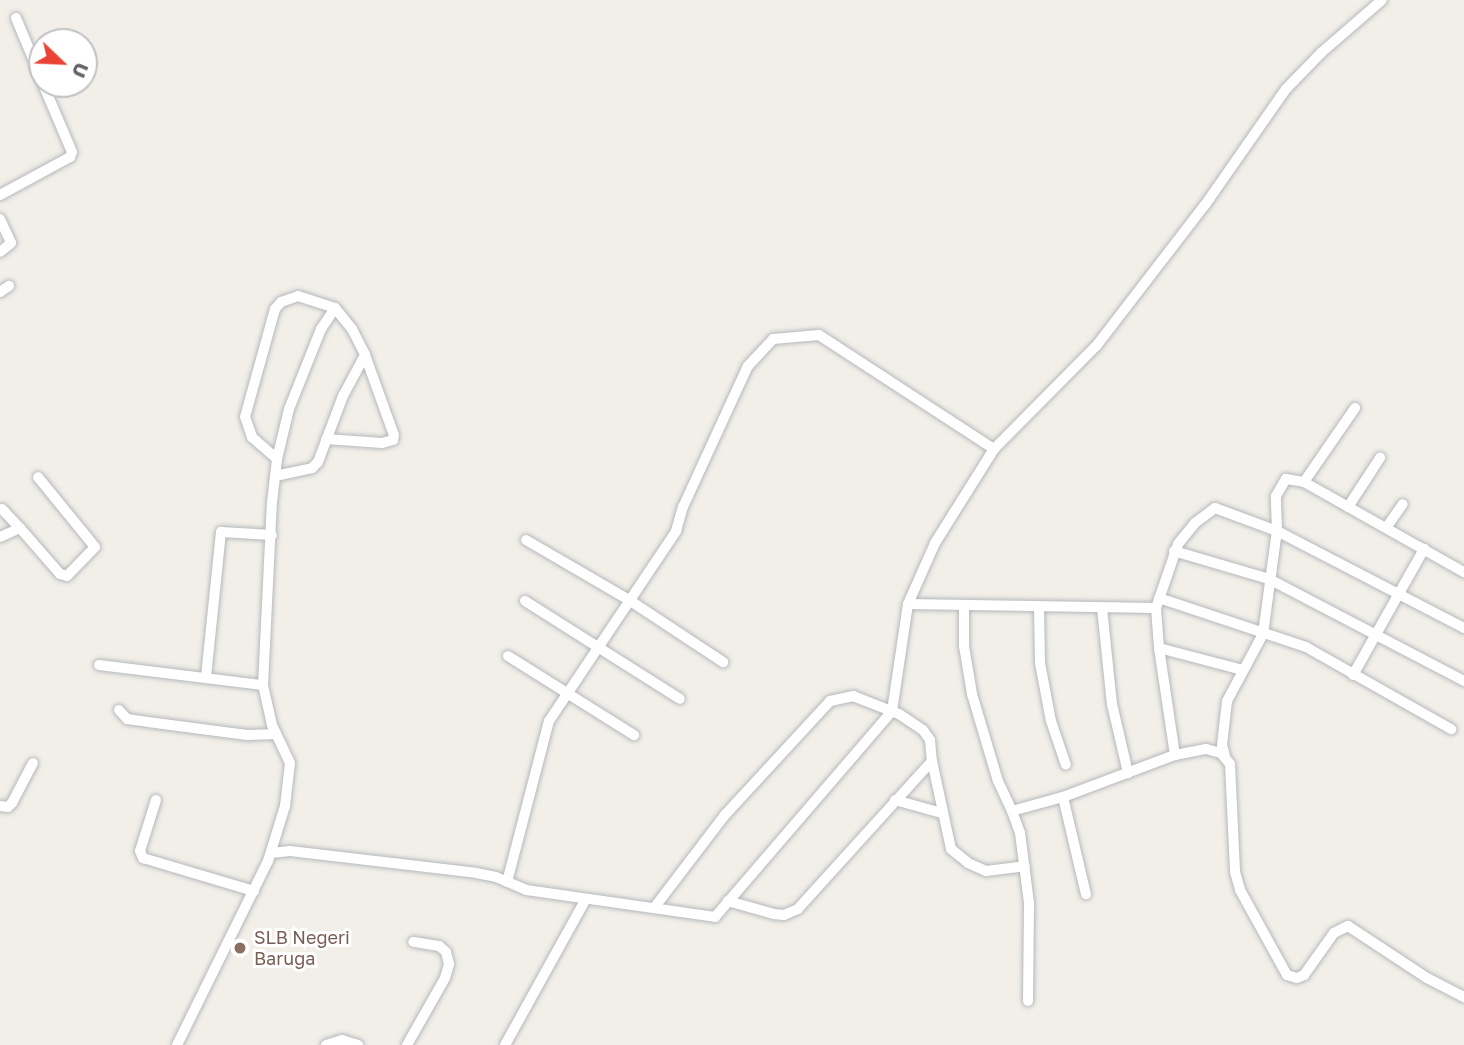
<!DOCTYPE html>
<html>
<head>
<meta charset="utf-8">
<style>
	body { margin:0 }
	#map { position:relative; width:1464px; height:1045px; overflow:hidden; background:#f1efe8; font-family:"Golos Text",sans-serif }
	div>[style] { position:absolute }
	.roads { filter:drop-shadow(0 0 2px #b5b8bc) drop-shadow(0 0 2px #b5b8bc) }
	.minor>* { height:10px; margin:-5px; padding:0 5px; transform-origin:5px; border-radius:5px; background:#fff }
	.dots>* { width:19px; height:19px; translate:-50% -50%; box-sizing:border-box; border:4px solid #fff; border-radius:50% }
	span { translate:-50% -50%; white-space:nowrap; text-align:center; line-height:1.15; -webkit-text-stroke:6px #fff; paint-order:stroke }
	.education-label { font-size:18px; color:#785e54 }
	.left { translate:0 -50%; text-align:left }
	.north { position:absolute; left:28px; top:28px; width:70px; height:70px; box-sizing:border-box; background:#fff; border:2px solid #bfc1c3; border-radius:50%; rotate:113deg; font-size:19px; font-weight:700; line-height:28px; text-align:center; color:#5f6368 }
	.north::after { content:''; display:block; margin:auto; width:24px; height:32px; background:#ea4335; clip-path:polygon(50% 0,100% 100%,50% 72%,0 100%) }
</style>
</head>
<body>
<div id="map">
	<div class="roads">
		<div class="minor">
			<div style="left:16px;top:18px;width:67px;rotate:67.2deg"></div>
			<div style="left:0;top:195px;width:80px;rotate:-28.5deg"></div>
			<div style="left:70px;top:157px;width:5px;rotate:-68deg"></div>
			<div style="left:72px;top:152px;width:74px;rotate:-113.1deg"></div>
			<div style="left:0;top:219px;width:26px;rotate:65deg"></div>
			<div style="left:11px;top:243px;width:14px;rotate:141deg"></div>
			<div style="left:0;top:292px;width:11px;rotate:-34deg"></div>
			<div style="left:277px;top:459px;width:33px;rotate:-139deg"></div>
			<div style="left:252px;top:437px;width:21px;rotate:-109deg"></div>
			<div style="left:245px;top:417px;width:112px;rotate:-74.5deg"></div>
			<div style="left:275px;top:309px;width:9px;rotate:-49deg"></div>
			<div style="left:281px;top:302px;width:18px;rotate:-19deg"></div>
			<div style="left:298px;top:296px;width:39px;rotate:18deg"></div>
			<div style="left:275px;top:476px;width:38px;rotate:-12deg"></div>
			<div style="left:312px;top:468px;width:8px;rotate:-45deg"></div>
			<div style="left:318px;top:462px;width:71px;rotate:-69.3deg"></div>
			<div style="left:343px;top:396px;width:47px;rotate:-61.8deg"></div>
			<div style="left:1304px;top:482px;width:90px;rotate:-55.4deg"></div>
			<div style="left:1348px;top:507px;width:59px;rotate:-56.9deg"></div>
			<div style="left:2px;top:509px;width:26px;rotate:47deg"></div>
			<div style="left:1386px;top:528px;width:29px;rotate:-55deg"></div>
			<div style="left:0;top:537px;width:22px;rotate:-24deg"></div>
			<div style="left:20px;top:528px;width:61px;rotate:49deg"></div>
			<div style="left:60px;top:574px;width:7px;rotate:16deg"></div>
			<div style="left:67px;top:576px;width:40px;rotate:-46deg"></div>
			<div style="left:95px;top:547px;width:90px;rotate:-129.2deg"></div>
			<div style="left:526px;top:540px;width:119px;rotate:30.2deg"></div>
			<div style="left:629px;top:600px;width:113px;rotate:33.4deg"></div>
			<div style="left:1174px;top:551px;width:99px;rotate:16.4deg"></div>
			<div style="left:1269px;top:579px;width:220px;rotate:27.6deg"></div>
			<div style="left:1159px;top:598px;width:155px;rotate:18.4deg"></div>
			<div style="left:1306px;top:647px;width:167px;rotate:29.5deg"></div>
			<div style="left:525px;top:601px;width:183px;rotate:32.3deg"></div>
			<div style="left:964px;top:606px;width:40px;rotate:90deg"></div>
			<div style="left:964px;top:646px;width:49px;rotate:80.5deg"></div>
			<div style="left:972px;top:694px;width:91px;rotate:73.4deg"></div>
			<div style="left:998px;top:781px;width:33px;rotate:65deg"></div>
			<div style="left:1039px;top:606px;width:57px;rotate:89deg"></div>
			<div style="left:1040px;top:663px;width:59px;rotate:79.3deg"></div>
			<div style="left:1051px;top:721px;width:46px;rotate:71.2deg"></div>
			<div style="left:1102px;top:608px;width:97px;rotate:84.1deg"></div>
			<div style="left:1112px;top:704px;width:71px;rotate:76.9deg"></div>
			<div style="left:1156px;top:608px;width:68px;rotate:-71deg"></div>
			<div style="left:1178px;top:544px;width:27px;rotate:-51deg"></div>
			<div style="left:1195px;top:523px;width:25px;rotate:-37deg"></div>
			<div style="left:1215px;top:508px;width:66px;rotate:20.4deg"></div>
			<div style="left:1277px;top:531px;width:211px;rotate:27.4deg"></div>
			<div style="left:1159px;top:648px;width:87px;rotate:14.7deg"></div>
			<div style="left:508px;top:656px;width:149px;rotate:32.1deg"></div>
			<div style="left:99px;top:665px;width:165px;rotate:7deg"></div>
			<div style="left:1353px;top:675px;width:145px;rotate:-60.6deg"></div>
			<div style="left:206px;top:677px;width:146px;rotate:-84.1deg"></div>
			<div style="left:221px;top:532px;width:51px;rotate:3.4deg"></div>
			<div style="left:119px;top:710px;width:12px;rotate:48deg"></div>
			<div style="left:127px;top:719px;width:21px;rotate:8deg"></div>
			<div style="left:148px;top:722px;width:100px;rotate:7.5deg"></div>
			<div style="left:247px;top:735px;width:29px;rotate:-2deg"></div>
			<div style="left:1175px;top:755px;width:108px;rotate:-98.5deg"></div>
			<div style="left:1159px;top:648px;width:40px;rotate:-94.3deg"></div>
			<div style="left:1156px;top:608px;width:248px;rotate:-179.1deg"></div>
			<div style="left:908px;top:604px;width:67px;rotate:-66.1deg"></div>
			<div style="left:935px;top:543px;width:111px;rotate:-57.9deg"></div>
			<div style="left:994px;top:449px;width:146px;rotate:-45.3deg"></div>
			<div style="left:1097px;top:345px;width:177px;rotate:-52.4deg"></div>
			<div style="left:1205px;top:205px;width:141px;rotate:-55.1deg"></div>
			<div style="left:1286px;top:89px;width:52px;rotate:-45.8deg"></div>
			<div style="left:1322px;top:52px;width:79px;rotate:-40.9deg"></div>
			<div style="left:1225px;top:756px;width:11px;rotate:-105deg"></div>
			<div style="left:1222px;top:745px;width:44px;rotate:-83.5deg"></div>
			<div style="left:1227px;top:701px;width:76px;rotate:-61.8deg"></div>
			<div style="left:1263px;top:634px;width:104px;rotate:-82.3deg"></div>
			<div style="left:1277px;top:531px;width:35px;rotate:-92deg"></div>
			<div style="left:1276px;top:496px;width:20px;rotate:-60deg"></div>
			<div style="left:1286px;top:479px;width:18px;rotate:9deg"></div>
			<div style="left:1304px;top:482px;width:184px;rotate:29.4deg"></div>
			<div style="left:932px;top:761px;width:90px;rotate:77.8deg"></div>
			<div style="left:951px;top:849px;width:22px;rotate:39deg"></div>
			<div style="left:968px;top:863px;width:20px;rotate:24deg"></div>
			<div style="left:986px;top:871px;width:39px;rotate:-7deg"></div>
			<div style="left:1063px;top:797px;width:100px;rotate:76.7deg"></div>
			<div style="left:156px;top:800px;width:53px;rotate:107.4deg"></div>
			<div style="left:140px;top:851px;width:8px;rotate:67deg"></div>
			<div style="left:143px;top:858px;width:116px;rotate:16.6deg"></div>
			<div style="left:895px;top:800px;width:49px;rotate:15.5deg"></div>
			<div style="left:0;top:806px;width:8px;rotate:7deg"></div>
			<div style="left:8px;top:807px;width:6px;rotate:-45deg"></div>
			<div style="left:12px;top:803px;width:45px;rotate:-62.3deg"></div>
			<div style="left:271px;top:853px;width:19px;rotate:-6deg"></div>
			<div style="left:290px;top:851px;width:187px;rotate:6.7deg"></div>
			<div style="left:476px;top:873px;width:20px;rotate:11deg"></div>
			<div style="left:496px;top:877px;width:33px;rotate:23deg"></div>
			<div style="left:526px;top:890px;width:191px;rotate:8.1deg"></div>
			<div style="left:715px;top:917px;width:272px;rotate:-49.3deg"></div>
			<div style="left:892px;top:711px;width:108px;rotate:-81.5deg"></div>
			<div style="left:507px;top:882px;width:166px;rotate:-75.4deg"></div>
			<div style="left:549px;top:721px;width:229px;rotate:-56.2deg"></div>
			<div style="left:676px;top:531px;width:25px;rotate:-74deg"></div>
			<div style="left:683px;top:507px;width:155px;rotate:-65.3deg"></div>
			<div style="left:748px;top:366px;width:37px;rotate:-47deg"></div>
			<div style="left:773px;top:339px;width:46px;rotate:-5deg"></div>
			<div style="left:819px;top:335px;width:209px;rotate:33.1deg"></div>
			<div style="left:654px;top:908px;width:116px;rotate:-52.7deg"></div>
			<div style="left:724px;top:816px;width:156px;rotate:-47.3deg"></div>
			<div style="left:830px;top:701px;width:24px;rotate:-12deg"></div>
			<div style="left:853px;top:696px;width:49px;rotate:21.4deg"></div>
			<div style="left:899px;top:714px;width:29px;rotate:34deg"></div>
			<div style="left:923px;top:730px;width:12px;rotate:55deg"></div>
			<div style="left:930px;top:740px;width:21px;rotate:85deg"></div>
			<div style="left:932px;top:761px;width:200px;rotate:132.2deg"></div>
			<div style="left:798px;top:909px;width:15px;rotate:157deg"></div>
			<div style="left:784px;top:915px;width:10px;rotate:-174deg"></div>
			<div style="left:774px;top:914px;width:48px;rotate:-164.2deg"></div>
			<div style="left:1028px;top:1001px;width:98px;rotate:-89.4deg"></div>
			<div style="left:1029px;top:903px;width:71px;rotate:-97.3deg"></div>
			<div style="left:1020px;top:833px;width:23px;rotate:-110deg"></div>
			<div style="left:1012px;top:811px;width:53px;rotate:-15.4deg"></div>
			<div style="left:1063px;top:797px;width:120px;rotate:-20.6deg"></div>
			<div style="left:1175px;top:755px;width:32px;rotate:-11deg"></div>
			<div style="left:1206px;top:749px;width:16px;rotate:15deg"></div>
			<div style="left:1221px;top:753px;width:14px;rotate:51deg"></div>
			<div style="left:1230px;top:764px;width:108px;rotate:87.3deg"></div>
			<div style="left:1235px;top:872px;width:19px;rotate:74deg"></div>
			<div style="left:1240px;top:890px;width:97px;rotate:61.1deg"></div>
			<div style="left:1287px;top:975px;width:10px;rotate:17deg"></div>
			<div style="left:1297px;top:978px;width:8px;rotate:-23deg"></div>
			<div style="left:1304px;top:975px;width:52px;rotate:-54.5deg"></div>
			<div style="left:1334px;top:933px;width:16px;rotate:-27deg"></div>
			<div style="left:1348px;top:926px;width:95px;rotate:33.4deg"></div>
			<div style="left:1427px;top:978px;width:42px;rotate:27.2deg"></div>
			<div style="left:177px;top:1045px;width:205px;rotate:-63.7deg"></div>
			<div style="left:268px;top:861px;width:58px;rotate:-72.8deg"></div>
			<div style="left:285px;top:806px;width:43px;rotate:-83.4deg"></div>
			<div style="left:290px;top:763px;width:42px;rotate:-115.3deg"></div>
			<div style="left:272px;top:725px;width:41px;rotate:-102.7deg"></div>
			<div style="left:263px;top:685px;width:182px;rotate:-87.2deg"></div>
			<div style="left:272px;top:503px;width:44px;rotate:-83.5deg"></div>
			<div style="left:277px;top:459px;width:51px;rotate:-76.5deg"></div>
			<div style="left:289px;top:409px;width:86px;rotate:-68.2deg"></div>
			<div style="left:321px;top:329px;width:25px;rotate:-56deg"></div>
			<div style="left:335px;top:308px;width:27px;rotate:51deg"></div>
			<div style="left:352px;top:329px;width:29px;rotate:63deg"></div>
			<div style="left:365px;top:355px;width:85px;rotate:70.1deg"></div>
			<div style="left:394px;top:435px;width:5px;rotate:101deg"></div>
			<div style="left:393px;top:440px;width:11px;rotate:165deg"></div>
			<div style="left:382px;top:443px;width:56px;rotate:-175.9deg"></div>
			<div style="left:326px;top:1045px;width:17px;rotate:-17deg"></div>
			<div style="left:342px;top:1040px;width:17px;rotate:17deg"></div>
			<div style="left:407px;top:1045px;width:77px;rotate:-60.4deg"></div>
			<div style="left:445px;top:978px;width:15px;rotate:-74deg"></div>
			<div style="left:449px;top:964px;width:12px;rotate:-104deg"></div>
			<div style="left:446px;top:952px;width:9px;rotate:-139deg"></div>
			<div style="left:439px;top:946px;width:26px;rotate:-171deg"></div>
			<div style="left:505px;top:1045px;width:167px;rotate:-61deg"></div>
		</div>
	</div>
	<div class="dots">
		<div style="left:240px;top:948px;background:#8d6e63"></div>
	</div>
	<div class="education-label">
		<span class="left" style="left:254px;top:948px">SLB Negeri<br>Baruga</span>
	</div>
	<div class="north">U</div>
</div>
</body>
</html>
